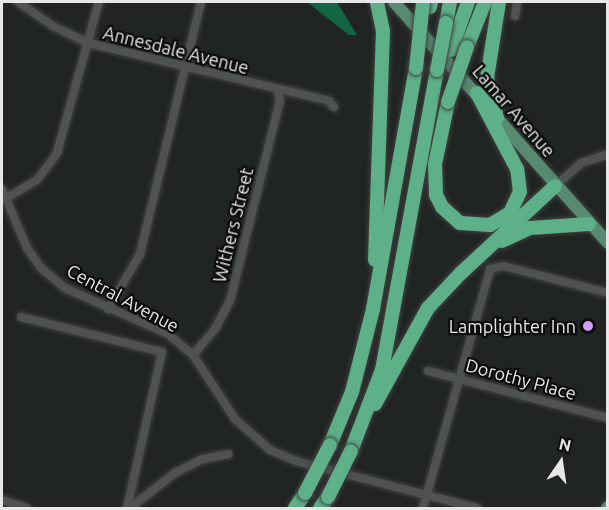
<!DOCTYPE html>
<html>
<head>
<meta charset="utf-8">
<style>
	body { margin:0 }
	#map { position:relative; width:609px; height:510px; overflow:hidden; background:#202422; font-family:Ubuntu,sans-serif }
	div>[style] { position:absolute }
	.water>* { inset:0; background:#136645 }
	.roads { filter:drop-shadow(0 0 2px #3f4240) drop-shadow(0 0 2px #3f4240) }
	.street>* { height:8px; margin:-4px; padding:0 4px; transform-origin:4px; border-radius:4px; background:#4e5250 }
	.primary>* { height:12px; margin:-6px; padding:0 6px; transform-origin:6px; border-radius:6px; background:#588a72 }
	.highway>* { height:14px; margin:-7px; padding:0 7px; transform-origin:7px; border-radius:7px; background:#5eb089 }
	.bridges { filter:drop-shadow(0 0 2px #3f4240) drop-shadow(0 0 2px #3f4240) }
	.highway-bridge>* { height:14px; margin:-7px; padding:0 7px; transform-origin:7px; border-radius:7px; background:#5eb089 }
	.dots>* { width:16px; height:16px; translate:-50% -50%; box-sizing:border-box; border:3px solid #0b0d0c; border-radius:50% }
	span { translate:-50% -50%; white-space:nowrap; text-align:center; line-height:1.15; -webkit-text-stroke:4.5px #0b0d0c; paint-order:stroke }
	.street-label { font-size:18px; color:#e5e8e6 }
	.poi-label { font-size:18px; color:#e5e8e6 }
	.right { translate:-100% -50%; text-align:right }
	.frame { position:absolute; inset:0; border:3px solid #e5e8e6; pointer-events:none }
	.north { position:absolute; left:531px; top:432px; width:60px; height:60px; -webkit-text-stroke:4px #0b0d0c; paint-order:stroke; rotate:13deg; font-size:16px; font-weight:700; line-height:24px; text-align:center; color:#e5e8e6 }
	.north::after { content:''; display:block; margin:auto; width:21px; height:27px; background:#e5e8e6; clip-path:polygon(50% 0,100% 100%,50% 72%,0 100%) }
</style>
</head>
<body>
<div id="map">
	<div class="water">
		<div style="clip-path:polygon(307px 2px,337px 2px,357px 35px,349px 35px)"></div>
	</div>
	<div class="roads">
		<div class="street">
			<div style="left:18px;top:2px;width:42px;rotate:34.4deg"></div>
			<div style="left:53px;top:26px;width:39px;rotate:26deg"></div>
			<div style="left:88px;top:43px;width:248px;rotate:13.5deg"></div>
			<div style="left:329px;top:101px;width:8px;rotate:50deg"></div>
			<div style="left:515px;top:16px;width:14px;rotate:-82deg"></div>
			<div style="left:555px;top:186px;width:35px;rotate:-41deg"></div>
			<div style="left:581px;top:163px;width:28px;rotate:-18deg"></div>
			<div style="left:2px;top:189px;width:64px;rotate:67deg"></div>
			<div style="left:27px;top:248px;width:24px;rotate:55deg"></div>
			<div style="left:41px;top:268px;width:31px;rotate:40deg"></div>
			<div style="left:65px;top:288px;width:113px;rotate:24.1deg"></div>
			<div style="left:168px;top:334px;width:33px;rotate:40deg"></div>
			<div style="left:193px;top:355px;width:77px;rotate:56.7deg"></div>
			<div style="left:235px;top:419px;width:47px;rotate:41.5deg"></div>
			<div style="left:270px;top:450px;width:28px;rotate:23deg"></div>
			<div style="left:296px;top:461px;width:187px;rotate:14.6deg"></div>
			<div style="left:5px;top:199px;width:37px;rotate:-31deg"></div>
			<div style="left:37px;top:180px;width:34px;rotate:-53deg"></div>
			<div style="left:57px;top:153px;width:157px;rotate:-74.5deg"></div>
			<div style="left:108px;top:309px;width:64px;rotate:-59.8deg"></div>
			<div style="left:140px;top:254px;width:259px;rotate:-76.4deg"></div>
			<div style="left:21px;top:317px;width:145px;rotate:13.9deg"></div>
			<div style="left:162px;top:352px;width:160px;rotate:102.6deg"></div>
			<div style="left:193px;top:355px;width:34px;rotate:-50deg"></div>
			<div style="left:215px;top:329px;width:32px;rotate:-62deg"></div>
			<div style="left:230px;top:301px;width:206px;rotate:-76deg"></div>
			<div style="left:280px;top:101px;width:9px;rotate:-103deg"></div>
			<div style="left:428px;top:371px;width:186px;rotate:14.6deg"></div>
			<div style="left:2px;top:500px;width:26px;rotate:18deg"></div>
			<div style="left:130px;top:508px;width:57px;rotate:-37.9deg"></div>
			<div style="left:175px;top:473px;width:31px;rotate:-27deg"></div>
			<div style="left:203px;top:459px;width:26px;rotate:-11deg"></div>
			<div style="left:423px;top:508px;width:248px;rotate:-74.3deg"></div>
			<div style="left:490px;top:269px;width:13px;rotate:-13deg"></div>
			<div style="left:503px;top:266px;width:108px;rotate:14.4deg"></div>
		</div>
		<div class="primary">
			<div style="left:394px;top:2px;width:322px;rotate:48.4deg"></div>
			<div style="left:607px;top:508px;width:1px;rotate:-45deg"></div>
		</div>
		<div class="highway">
			<div style="left:430px;top:7px;width:5px;rotate:-79deg"></div>
			<div style="left:446px;top:23px;width:21px;rotate:-79deg"></div>
			<div style="left:467px;top:47px;width:48px;rotate:-68.2deg"></div>
			<div style="left:451px;top:50px;width:51px;rotate:-70.5deg"></div>
			<div style="left:448px;top:102px;width:63px;rotate:101.8deg"></div>
			<div style="left:435px;top:164px;width:31px;rotate:88deg"></div>
			<div style="left:436px;top:195px;width:13px;rotate:63deg"></div>
			<div style="left:442px;top:207px;width:24px;rotate:42deg"></div>
			<div style="left:460px;top:223px;width:30px;rotate:4deg"></div>
			<div style="left:490px;top:225px;width:23px;rotate:-31deg"></div>
			<div style="left:510px;top:213px;width:23px;rotate:-65deg"></div>
			<div style="left:520px;top:192px;width:23px;rotate:-97deg"></div>
			<div style="left:517px;top:169px;width:86px;rotate:-117.8deg"></div>
			<div style="left:497px;top:118px;width:41px;rotate:-104deg"></div>
			<div style="left:487px;top:78px;width:77px;rotate:-81deg"></div>
			<div style="left:502px;top:241px;width:31px;rotate:-25deg"></div>
			<div style="left:530px;top:228px;width:59px;rotate:-3.9deg"></div>
			<div style="left:375px;top:260px;width:229px;rotate:-88deg"></div>
			<div style="left:383px;top:31px;width:30px;rotate:-102deg"></div>
			<div style="left:375px;top:404px;width:110px;rotate:-61.1deg"></div>
			<div style="left:428px;top:308px;width:48px;rotate:-46.7deg"></div>
			<div style="left:461px;top:273px;width:128px;rotate:-42.8deg"></div>
			<div style="left:330px;top:445px;width:57px;rotate:-67.5deg"></div>
			<div style="left:352px;top:392px;width:86px;rotate:-75.8deg"></div>
			<div style="left:373px;top:309px;width:245px;rotate:-79.9deg"></div>
			<div style="left:351px;top:451px;width:87px;rotate:-69.1deg"></div>
			<div style="left:382px;top:370px;width:305px;rotate:-79.6deg"></div>
			<div style="left:295px;top:508px;width:18px;rotate:-56deg"></div>
			<div style="left:320px;top:508px;width:14px;rotate:-54deg"></div>
		</div>
	</div>
	<div class="bridges">
		<div class="highway-bridge">
			<div style="left:416px;top:68px;width:66px;rotate:-83.9deg"></div>
			<div style="left:437px;top:70px;width:48px;rotate:-79.2deg"></div>
			<div style="left:448px;top:102px;width:58px;rotate:-70.9deg"></div>
			<div style="left:305px;top:493px;width:54px;rotate:-62.5deg"></div>
			<div style="left:328px;top:497px;width:51px;rotate:-63.4deg"></div>
		</div>
	</div>
	<div class="dots">
		<div style="left:588px;top:326px;background:#d59cfb"></div>
	</div>
	<div class="street-label">
		<span style="left:176px;top:50px;rotate:14deg">Annesdale Avenue</span>
		<span style="left:514px;top:111px;rotate:49deg">Lamar Avenue</span>
		<span style="left:233px;top:225px;rotate:-76deg">Withers Street</span>
		<span style="left:123px;top:298px;rotate:28deg">Central Avenue</span>
		<span style="left:521px;top:379px;rotate:15deg">Dorothy Place</span>
	</div>
	<div class="poi-label">
		<span class="right" style="left:576px;top:326px">Lamplighter Inn</span>
	</div>
	<div class="frame"></div>
	<div class="north">N</div>
</div>
</body>
</html>
